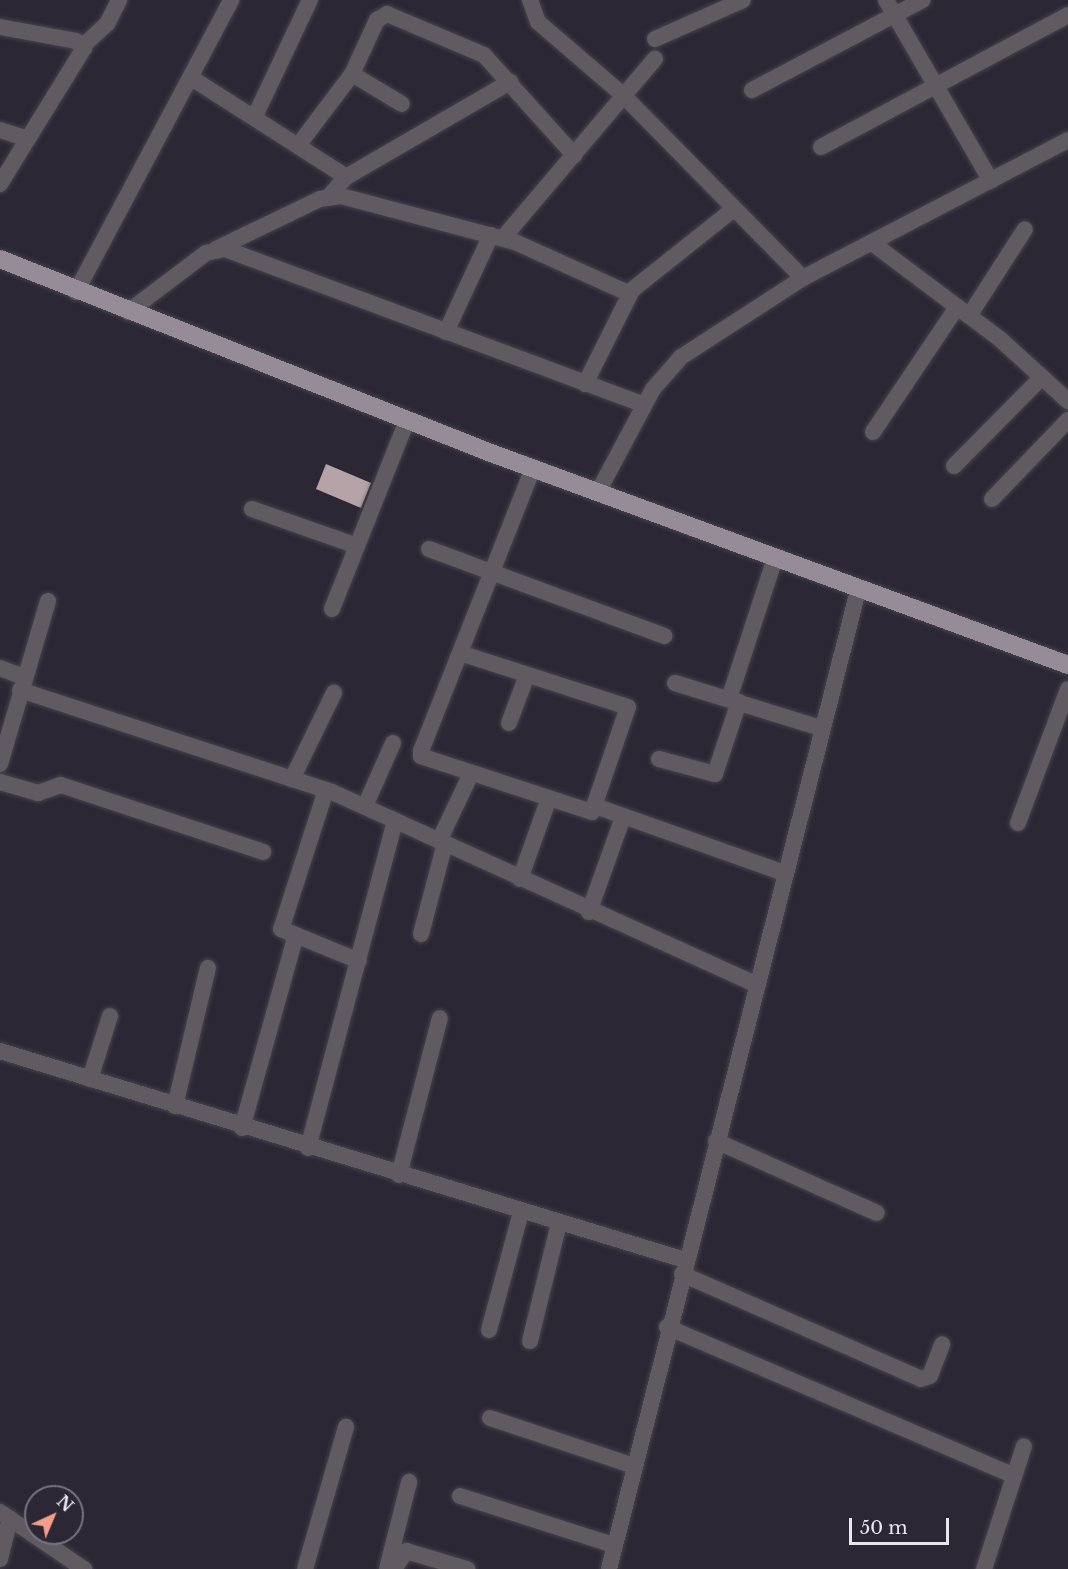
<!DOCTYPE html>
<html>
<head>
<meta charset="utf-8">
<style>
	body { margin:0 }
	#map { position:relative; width:1068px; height:1569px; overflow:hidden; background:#2b2734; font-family:"Libre Baskerville",serif }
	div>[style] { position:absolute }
	.building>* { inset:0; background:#b6a3a8 }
	.roads { filter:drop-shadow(0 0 2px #45424e) drop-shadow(0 0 2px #45424e) }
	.minor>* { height:16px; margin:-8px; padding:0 8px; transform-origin:8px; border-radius:8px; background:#605b61 }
	.major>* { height:18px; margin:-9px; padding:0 9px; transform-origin:9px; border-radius:9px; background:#968c97 }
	span { translate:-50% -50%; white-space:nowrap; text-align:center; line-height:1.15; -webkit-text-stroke:6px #2b2734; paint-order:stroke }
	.north { position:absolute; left:24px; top:1485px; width:60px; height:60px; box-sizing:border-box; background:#2b2734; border:2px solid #77737e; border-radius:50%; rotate:44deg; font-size:16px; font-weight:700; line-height:24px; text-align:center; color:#e8e6ee }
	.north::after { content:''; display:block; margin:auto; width:21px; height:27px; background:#f49e89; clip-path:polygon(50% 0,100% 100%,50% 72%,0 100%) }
	.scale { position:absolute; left:849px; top:1518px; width:100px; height:27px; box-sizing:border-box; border:3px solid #e8e6ee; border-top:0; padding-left:8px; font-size:18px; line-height:21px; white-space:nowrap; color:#e8e6ee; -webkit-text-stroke:4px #2b2734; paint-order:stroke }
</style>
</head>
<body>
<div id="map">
	<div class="building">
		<div style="clip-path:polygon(326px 464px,371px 483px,361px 508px,316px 489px)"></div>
	</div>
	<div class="roads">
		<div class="minor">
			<div style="left:530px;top:0;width:23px;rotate:70deg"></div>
			<div style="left:538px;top:22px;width:113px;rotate:40.7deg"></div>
			<div style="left:624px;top:96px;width:255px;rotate:45.5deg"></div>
			<div style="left:886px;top:0;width:209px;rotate:59.9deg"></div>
			<div style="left:0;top:27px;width:77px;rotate:10.4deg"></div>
			<div style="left:76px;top:41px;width:11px;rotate:41deg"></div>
			<div style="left:84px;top:48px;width:160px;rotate:121.7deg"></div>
			<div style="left:655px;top:39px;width:96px;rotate:-23.9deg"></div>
			<div style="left:83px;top:46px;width:33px;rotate:-43deg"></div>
			<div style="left:107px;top:24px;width:27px;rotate:-63deg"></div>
			<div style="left:352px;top:74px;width:58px;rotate:31deg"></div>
			<div style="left:193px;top:79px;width:182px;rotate:32.6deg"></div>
			<div style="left:752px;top:90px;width:193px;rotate:-27.8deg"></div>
			<div style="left:256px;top:114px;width:126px;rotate:-64.7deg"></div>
			<div style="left:0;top:130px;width:29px;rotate:18deg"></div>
			<div style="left:300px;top:143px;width:86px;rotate:-53deg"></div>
			<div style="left:352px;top:74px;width:60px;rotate:-65.2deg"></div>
			<div style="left:377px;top:20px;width:12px;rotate:-31deg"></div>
			<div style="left:387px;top:14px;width:105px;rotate:22.9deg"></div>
			<div style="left:484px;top:55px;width:135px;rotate:48deg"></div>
			<div style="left:821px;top:147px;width:280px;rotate:-28.1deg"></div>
			<div style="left:330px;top:195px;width:24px;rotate:-48deg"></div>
			<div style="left:346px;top:177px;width:190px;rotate:-30.1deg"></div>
			<div style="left:503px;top:238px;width:235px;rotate:-49.7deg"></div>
			<div style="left:872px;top:243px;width:161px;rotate:36.9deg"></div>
			<div style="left:1001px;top:340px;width:91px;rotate:42.3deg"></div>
			<div style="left:216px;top:249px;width:115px;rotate:-25.7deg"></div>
			<div style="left:320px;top:199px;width:21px;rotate:-8deg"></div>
			<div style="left:341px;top:196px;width:180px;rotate:14.8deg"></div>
			<div style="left:515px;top:242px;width:126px;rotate:24.3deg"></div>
			<div style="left:76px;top:292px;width:331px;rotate:-62deg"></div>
			<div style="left:128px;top:312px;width:98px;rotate:-37.1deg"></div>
			<div style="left:206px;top:253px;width:19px;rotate:-12deg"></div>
			<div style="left:225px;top:249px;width:447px;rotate:20.4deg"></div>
			<div style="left:969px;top:316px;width:103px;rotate:-57.2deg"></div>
			<div style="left:446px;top:332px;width:107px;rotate:-65.1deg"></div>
			<div style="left:585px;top:384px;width:105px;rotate:-63.4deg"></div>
			<div style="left:632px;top:290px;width:130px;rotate:-38.5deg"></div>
			<div style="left:873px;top:432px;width:151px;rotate:-56.1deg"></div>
			<div style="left:954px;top:466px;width:125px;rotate:-45.3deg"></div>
			<div style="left:598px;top:492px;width:117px;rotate:-61.9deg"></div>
			<div style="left:653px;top:389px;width:43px;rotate:-48.8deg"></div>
			<div style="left:681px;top:357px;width:145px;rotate:-32.9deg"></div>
			<div style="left:803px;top:278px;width:299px;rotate:-27.5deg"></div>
			<div style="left:992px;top:499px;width:110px;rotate:-46.1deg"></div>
			<div style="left:252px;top:509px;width:111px;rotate:19.4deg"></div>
			<div style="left:429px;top:549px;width:251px;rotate:20.3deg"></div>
			<div style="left:332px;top:609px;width:202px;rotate:-68.3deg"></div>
			<div style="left:460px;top:653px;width:176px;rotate:17.8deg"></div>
			<div style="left:628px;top:707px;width:111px;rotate:108.9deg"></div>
			<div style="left:592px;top:812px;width:180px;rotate:-161.9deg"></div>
			<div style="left:421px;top:756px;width:5px;rotate:-90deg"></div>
			<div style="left:421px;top:751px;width:304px;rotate:-68.4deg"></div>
			<div style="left:0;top:668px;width:26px;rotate:21deg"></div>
			<div style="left:675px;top:683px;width:152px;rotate:17.2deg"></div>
			<div style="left:20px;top:690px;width:328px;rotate:18.1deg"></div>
			<div style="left:332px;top:792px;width:465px;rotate:24.4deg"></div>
			<div style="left:729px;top:699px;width:148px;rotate:-71.9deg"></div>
			<div style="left:509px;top:723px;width:51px;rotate:-69.4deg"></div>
			<div style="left:659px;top:759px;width:58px;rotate:15deg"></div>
			<div style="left:715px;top:774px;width:76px;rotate:-71.6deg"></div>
			<div style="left:0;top:764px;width:170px;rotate:-73.6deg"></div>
			<div style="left:292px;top:779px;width:96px;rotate:-64deg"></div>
			<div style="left:0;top:782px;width:40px;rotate:16deg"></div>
			<div style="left:38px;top:793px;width:24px;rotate:-19deg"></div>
			<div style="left:61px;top:785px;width:213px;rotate:18.3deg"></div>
			<div style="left:326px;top:790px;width:146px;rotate:107.9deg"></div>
			<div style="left:281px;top:929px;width:84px;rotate:22.3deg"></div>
			<div style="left:365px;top:806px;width:69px;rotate:-66deg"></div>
			<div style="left:595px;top:806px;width:201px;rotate:19.5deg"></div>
			<div style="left:1018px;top:823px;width:143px;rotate:-69.5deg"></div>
			<div style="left:439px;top:841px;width:72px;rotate:-64.5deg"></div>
			<div style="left:520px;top:879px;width:83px;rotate:-70.3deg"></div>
			<div style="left:589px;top:912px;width:101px;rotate:-70.3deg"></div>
			<div style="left:421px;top:934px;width:94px;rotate:-75.2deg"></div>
			<div style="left:0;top:1051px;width:716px;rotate:16.97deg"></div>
			<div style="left:90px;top:1079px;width:66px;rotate:-72.4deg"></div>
			<div style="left:175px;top:1106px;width:142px;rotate:-76.6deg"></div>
			<div style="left:242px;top:1128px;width:197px;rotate:-74.4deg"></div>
			<div style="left:716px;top:1141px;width:176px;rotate:24.1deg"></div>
			<div style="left:308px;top:1148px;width:339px;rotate:-75.1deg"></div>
			<div style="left:399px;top:1175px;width:162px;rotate:-75.4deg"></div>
			<div style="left:682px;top:1274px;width:261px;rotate:23.7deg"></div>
			<div style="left:921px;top:1379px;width:9px;rotate:-18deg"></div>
			<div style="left:930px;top:1376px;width:34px;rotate:-69deg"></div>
			<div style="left:667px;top:1327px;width:378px;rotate:23.2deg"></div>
			<div style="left:489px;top:1330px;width:122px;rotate:-74.8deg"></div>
			<div style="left:530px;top:1341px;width:122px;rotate:-76.2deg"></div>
			<div style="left:490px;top:1418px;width:152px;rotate:18.4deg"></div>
			<div style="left:460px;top:1496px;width:162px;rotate:17.7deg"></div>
			<div style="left:0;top:1512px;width:102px;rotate:34.2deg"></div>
			<div style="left:0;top:1559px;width:42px;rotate:-76.3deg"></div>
			<div style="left:305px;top:1569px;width:148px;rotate:-73.9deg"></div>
			<div style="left:387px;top:1569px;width:90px;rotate:-75.8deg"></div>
			<div style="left:394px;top:1569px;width:22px;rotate:-56deg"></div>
			<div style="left:406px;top:1551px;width:64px;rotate:16.4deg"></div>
			<div style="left:609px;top:1569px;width:1013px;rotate:-75.72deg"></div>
			<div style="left:984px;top:1569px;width:129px;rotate:-72deg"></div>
		</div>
		<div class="major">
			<div style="left:0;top:259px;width:528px;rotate:21.56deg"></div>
			<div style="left:491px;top:453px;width:615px;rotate:20.17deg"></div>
		</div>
	</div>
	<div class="north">N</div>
	<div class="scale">50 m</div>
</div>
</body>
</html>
